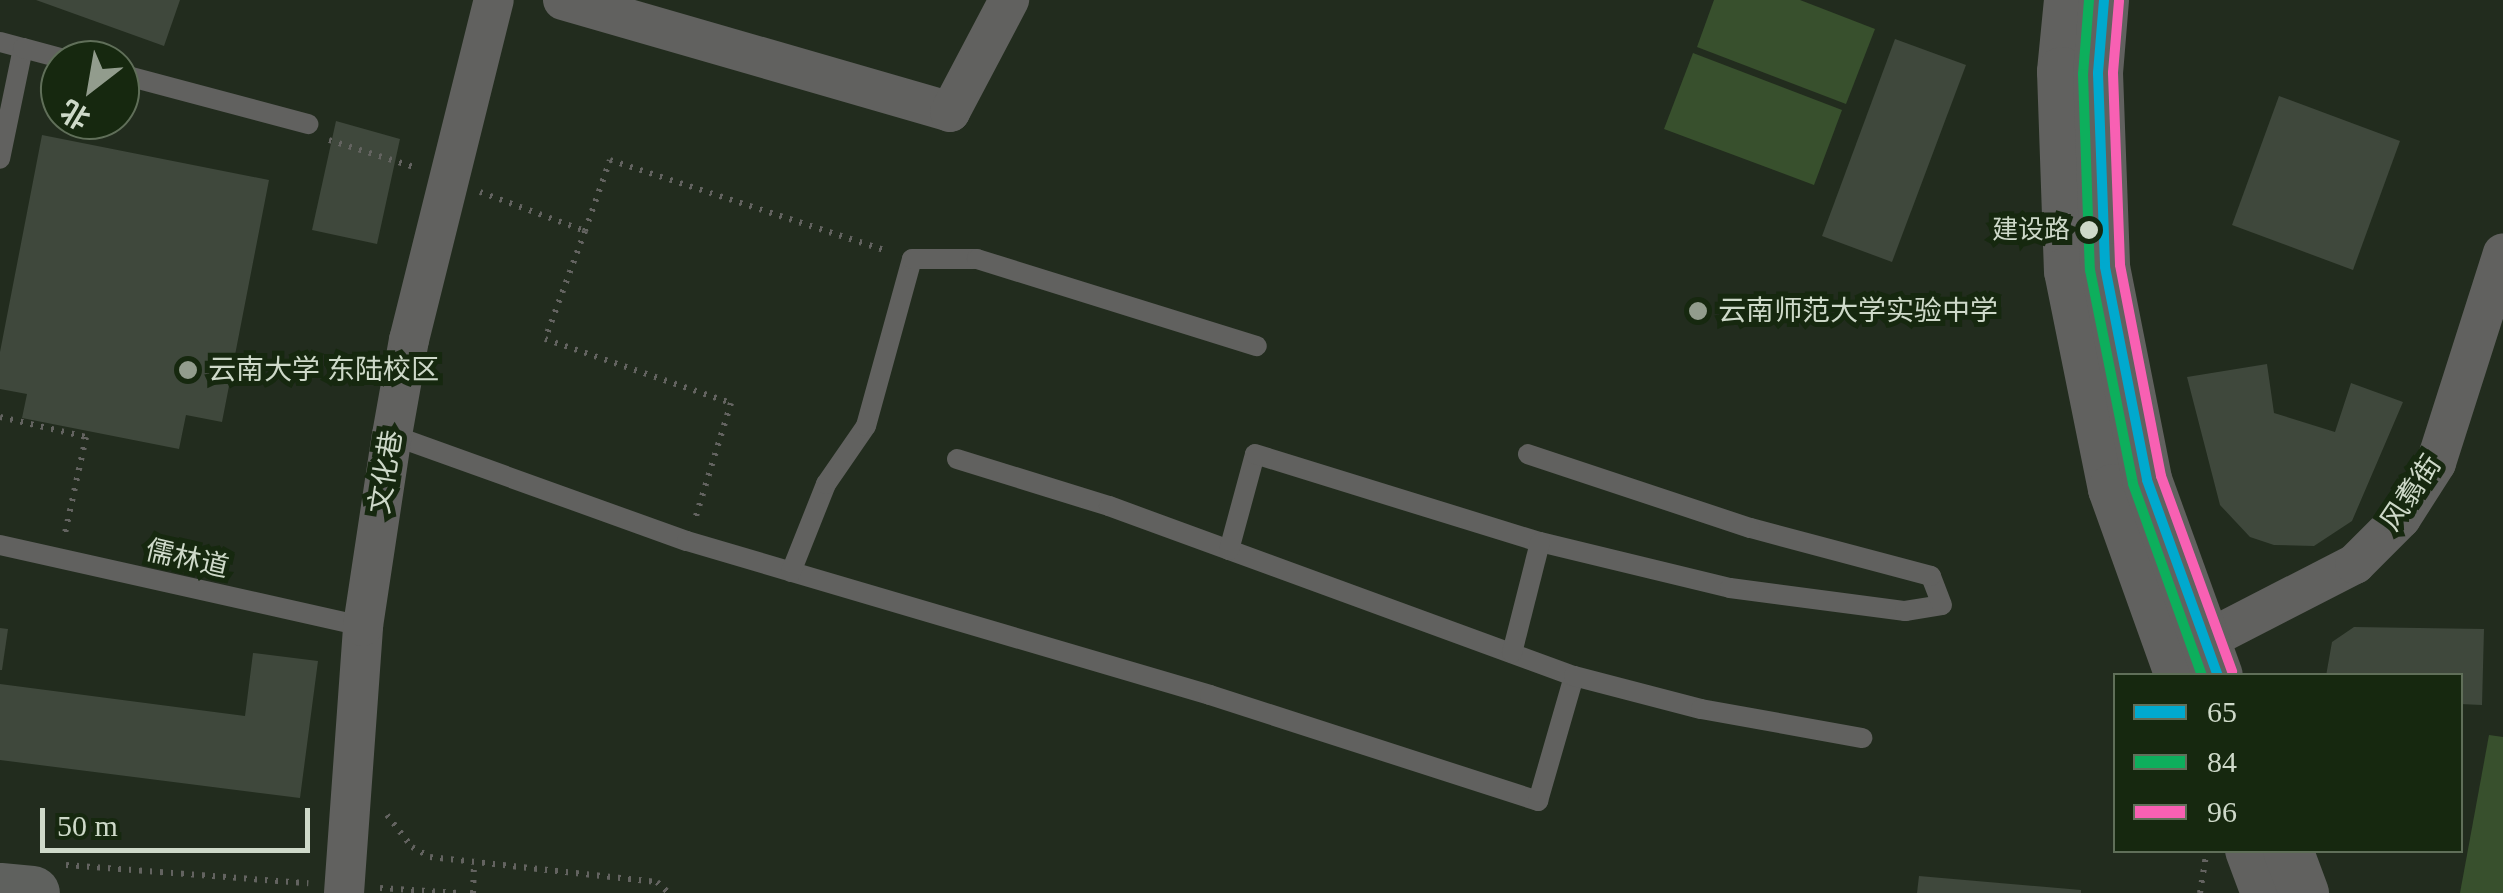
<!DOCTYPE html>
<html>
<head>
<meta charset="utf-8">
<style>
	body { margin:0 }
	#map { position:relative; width:2503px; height:893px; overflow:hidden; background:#222c1e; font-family:"Times New Roman","Noto Sans SC",serif }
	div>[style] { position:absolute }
	.green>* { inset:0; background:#38502d }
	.building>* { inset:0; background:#3f483c }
	.path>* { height:6px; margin-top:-3px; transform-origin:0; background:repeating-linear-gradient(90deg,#636360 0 2.5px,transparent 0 10.5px) }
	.service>* { height:20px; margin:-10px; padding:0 10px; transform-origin:10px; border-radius:10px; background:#61615f }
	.minor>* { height:40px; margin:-20px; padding:0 20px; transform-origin:20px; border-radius:20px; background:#61615f }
	.tertiary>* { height:50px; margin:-25px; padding:0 25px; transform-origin:25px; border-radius:25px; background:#61615f }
	.primary>* { height:55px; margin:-27.5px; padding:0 27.5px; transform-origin:27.5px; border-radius:27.5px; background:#5f615e }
	.bus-1>* { height:10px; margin:-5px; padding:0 5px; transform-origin:5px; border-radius:5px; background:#00a9ce }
	.bus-2>* { height:10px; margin:-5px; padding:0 5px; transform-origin:5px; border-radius:5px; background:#0daf5c }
	.bus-3>* { height:10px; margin:-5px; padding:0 5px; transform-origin:5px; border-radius:5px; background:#f860b3 }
	.dots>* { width:28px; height:28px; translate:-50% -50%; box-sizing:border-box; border:5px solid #16280f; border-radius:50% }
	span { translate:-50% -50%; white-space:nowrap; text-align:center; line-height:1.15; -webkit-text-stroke:10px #16280f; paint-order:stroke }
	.bus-label { font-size:26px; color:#ced9c9 }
	.right { translate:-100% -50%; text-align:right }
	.poi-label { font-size:28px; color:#ced9c9 }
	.left { translate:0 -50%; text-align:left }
	.street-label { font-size:28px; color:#ced9c9 }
	.legend { position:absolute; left:2113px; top:673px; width:350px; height:180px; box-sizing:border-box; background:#16280f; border:2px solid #606f59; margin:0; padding:12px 18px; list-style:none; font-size:30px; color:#ced9c9 }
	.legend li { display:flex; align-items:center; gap:20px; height:50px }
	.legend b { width:50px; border:2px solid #606f59 }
	.north { position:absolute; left:40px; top:40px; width:100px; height:100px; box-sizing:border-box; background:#16280f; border:2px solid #606f59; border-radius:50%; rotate:211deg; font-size:28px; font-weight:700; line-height:40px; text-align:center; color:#ced9c9 }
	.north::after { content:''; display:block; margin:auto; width:35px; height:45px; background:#929c8d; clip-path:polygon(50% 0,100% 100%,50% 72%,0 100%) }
	.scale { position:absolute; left:40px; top:808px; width:270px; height:45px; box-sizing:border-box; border:5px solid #ced9c9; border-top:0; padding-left:12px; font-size:30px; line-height:35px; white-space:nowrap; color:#ced9c9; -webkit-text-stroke:8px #16280f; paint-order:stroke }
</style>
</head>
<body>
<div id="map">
	<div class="green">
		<div style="clip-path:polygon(1714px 0,1800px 0,1875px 29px,1846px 104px,1697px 47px)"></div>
		<div style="clip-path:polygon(1693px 53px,1842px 110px,1814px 185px,1664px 129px)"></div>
		<div style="clip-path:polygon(2489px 735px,2503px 737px,2503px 893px,2460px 893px)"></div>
	</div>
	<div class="building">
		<div style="clip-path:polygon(36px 0,180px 0,164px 46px)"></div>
		<div style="clip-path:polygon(1895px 39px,1966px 65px,1892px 262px,1822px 236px)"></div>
		<div style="clip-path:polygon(2279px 96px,2400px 141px,2353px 270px,2232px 225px)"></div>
		<div style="clip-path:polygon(336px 121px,400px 139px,377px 244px,312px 230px)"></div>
		<div style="clip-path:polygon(42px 135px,269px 180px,222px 422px,186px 415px,179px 449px,22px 418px,27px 394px,0 389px,0 352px)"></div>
		<div style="clip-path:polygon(2267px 364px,2274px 413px,2335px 432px,2351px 383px,2403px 402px,2352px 521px,2314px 546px,2274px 545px,2250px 537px,2220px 505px,2187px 377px)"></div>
		<div style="clip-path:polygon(2354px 627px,2484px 629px,2482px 705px,2460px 704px,2460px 676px,2326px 676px,2332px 642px)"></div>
		<div style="clip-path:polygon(0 628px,8px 629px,2px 670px,0 670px)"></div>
		<div style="clip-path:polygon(253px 653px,318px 661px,300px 798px,0 760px,0 684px,245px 716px)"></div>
		<div style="clip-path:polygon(1919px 876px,2081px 890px,2081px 893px,1917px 893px)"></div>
	</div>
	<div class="path">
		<div style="left:329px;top:140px;width:92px;rotate:17.7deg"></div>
		<div style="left:480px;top:192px;width:112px;rotate:20.4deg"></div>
		<div style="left:585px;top:231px;width:75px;rotate:-70.6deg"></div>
		<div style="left:610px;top:160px;width:292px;rotate:18.2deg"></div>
		<div style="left:585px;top:231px;width:115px;rotate:110.3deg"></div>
		<div style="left:545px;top:339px;width:197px;rotate:19deg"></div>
		<div style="left:731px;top:403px;width:121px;rotate:107.2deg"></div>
		<div style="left:0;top:417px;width:88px;rotate:13.1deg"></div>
		<div style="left:86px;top:437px;width:98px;rotate:102.3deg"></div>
		<div style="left:387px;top:815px;width:41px;rotate:52deg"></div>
		<div style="left:412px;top:847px;width:21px;rotate:29deg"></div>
		<div style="left:430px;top:857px;width:228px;rotate:6.3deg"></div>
		<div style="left:657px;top:882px;width:16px;rotate:43deg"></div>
		<div style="left:66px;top:865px;width:243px;rotate:4.3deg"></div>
		<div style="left:380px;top:888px;width:79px;rotate:3.6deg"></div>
		<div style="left:473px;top:893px;width:27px;rotate:-88deg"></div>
		<div style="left:2200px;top:893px;width:36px;rotate:-81deg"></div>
	</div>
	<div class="service">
		<div style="left:0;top:42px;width:24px;rotate:15deg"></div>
		<div style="left:23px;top:48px;width:113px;rotate:101.7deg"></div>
		<div style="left:23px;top:48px;width:47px;rotate:14.9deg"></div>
		<div style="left:120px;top:74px;width:195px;rotate:14.9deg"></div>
		<div style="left:392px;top:435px;width:313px;rotate:19.8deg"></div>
		<div style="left:687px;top:541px;width:545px;rotate:16.41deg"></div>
		<div style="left:1210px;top:695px;width:345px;rotate:17.9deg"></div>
		<div style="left:1538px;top:801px;width:130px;rotate:-73.9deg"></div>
		<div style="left:957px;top:459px;width:159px;rotate:17.2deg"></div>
		<div style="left:1109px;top:506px;width:495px;rotate:20.1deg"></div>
		<div style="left:1574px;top:676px;width:131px;rotate:14.6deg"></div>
		<div style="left:1701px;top:709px;width:164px;rotate:10.2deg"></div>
		<div style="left:0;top:545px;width:372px;rotate:12.6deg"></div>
		<div style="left:1229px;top:550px;width:99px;rotate:-74.8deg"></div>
		<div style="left:1255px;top:454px;width:298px;rotate:17.2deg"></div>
		<div style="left:1540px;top:542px;width:195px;rotate:13.6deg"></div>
		<div style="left:1730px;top:588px;width:177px;rotate:7.5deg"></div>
		<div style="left:1905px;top:611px;width:37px;rotate:-9deg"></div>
		<div style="left:1942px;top:605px;width:31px;rotate:-111deg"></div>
		<div style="left:1931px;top:576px;width:187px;rotate:-165.1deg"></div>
		<div style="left:1750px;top:528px;width:234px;rotate:-161.6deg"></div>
		<div style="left:791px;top:572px;width:95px;rotate:-68.3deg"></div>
		<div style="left:826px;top:484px;width:70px;rotate:-55.4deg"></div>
		<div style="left:866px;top:426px;width:173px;rotate:-74.6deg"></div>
		<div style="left:912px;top:259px;width:65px"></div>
		<div style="left:977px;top:259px;width:293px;rotate:17.3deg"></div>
		<div style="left:1512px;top:653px;width:114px;rotate:-75.8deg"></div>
	</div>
	<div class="minor">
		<div style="left:563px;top:0;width:403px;rotate:16.1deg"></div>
		<div style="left:950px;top:112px;width:127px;rotate:-62.2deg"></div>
		<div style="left:2205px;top:641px;width:169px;rotate:-27.2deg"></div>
		<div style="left:2355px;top:564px;width:65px;rotate:-45deg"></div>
		<div style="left:2401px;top:518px;width:65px;rotate:-57.5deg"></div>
		<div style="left:2436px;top:463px;width:220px;rotate:-72.3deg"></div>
		<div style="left:344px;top:893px;width:268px;rotate:-85.9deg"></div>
		<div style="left:363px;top:626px;width:193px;rotate:-81.4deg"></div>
		<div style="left:392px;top:435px;width:97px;rotate:-79.9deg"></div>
		<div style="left:409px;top:340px;width:350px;rotate:-76deg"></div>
	</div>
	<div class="tertiary">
		<div style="left:2069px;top:0;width:72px;rotate:95.6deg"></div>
		<div style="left:2062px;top:72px;width:199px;rotate:88deg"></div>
		<div style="left:2069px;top:271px;width:222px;rotate:78.6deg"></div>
		<div style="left:2113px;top:489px;width:199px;rotate:70.3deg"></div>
		<div style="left:2104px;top:0;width:73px;rotate:94.7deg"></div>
		<div style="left:2098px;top:73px;width:194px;rotate:87.9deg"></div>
		<div style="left:2105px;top:267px;width:217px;rotate:78.8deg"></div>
		<div style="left:2147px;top:480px;width:208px;rotate:70.1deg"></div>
		<div style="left:2250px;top:850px;width:46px;rotate:69.6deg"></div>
		<div style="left:2288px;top:850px;width:46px;rotate:69.6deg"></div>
	</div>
	<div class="primary">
		<div style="left:0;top:890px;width:32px;rotate:5deg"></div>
	</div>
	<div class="bus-1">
		<div style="left:2104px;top:0;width:73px;rotate:94.7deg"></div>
		<div style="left:2098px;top:73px;width:194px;rotate:87.9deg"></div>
		<div style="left:2105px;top:267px;width:217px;rotate:78.8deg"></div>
		<div style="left:2147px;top:480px;width:208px;rotate:70.1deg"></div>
	</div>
	<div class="bus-2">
		<div style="left:2089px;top:0;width:74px;rotate:94.6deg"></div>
		<div style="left:2083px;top:74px;width:196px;rotate:88deg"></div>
		<div style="left:2090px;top:270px;width:218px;rotate:78.6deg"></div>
		<div style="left:2133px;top:484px;width:204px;rotate:70.2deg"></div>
	</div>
	<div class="bus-3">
		<div style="left:2119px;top:1px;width:72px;rotate:94.8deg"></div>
		<div style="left:2113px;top:73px;width:192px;rotate:87.9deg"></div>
		<div style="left:2120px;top:265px;width:215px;rotate:79deg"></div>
		<div style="left:2161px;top:476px;width:208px;rotate:70deg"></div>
	</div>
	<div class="dots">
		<div style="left:2089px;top:230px;background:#ced9c9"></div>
		<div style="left:1698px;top:311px;background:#929c8d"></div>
		<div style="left:188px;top:370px;background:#929c8d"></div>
	</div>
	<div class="bus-label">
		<span class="right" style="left:2070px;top:230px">建设路</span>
	</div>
	<div class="poi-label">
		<span class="left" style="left:1718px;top:311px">云南师范大学实验中学</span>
		<span class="left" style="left:208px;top:370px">云南大学 东陆校区</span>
	</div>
	<div class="street-label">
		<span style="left:386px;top:472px;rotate:-81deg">文化巷</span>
		<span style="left:2411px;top:493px;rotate:-56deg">风翥街</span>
		<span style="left:187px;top:559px;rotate:13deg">儒林道</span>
	</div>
	<ul class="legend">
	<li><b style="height:12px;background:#00a9ce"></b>65</li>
	<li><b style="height:12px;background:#0daf5c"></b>84</li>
	<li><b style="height:12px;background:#f860b3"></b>96</li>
	</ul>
	<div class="north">北</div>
	<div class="scale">50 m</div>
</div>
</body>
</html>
